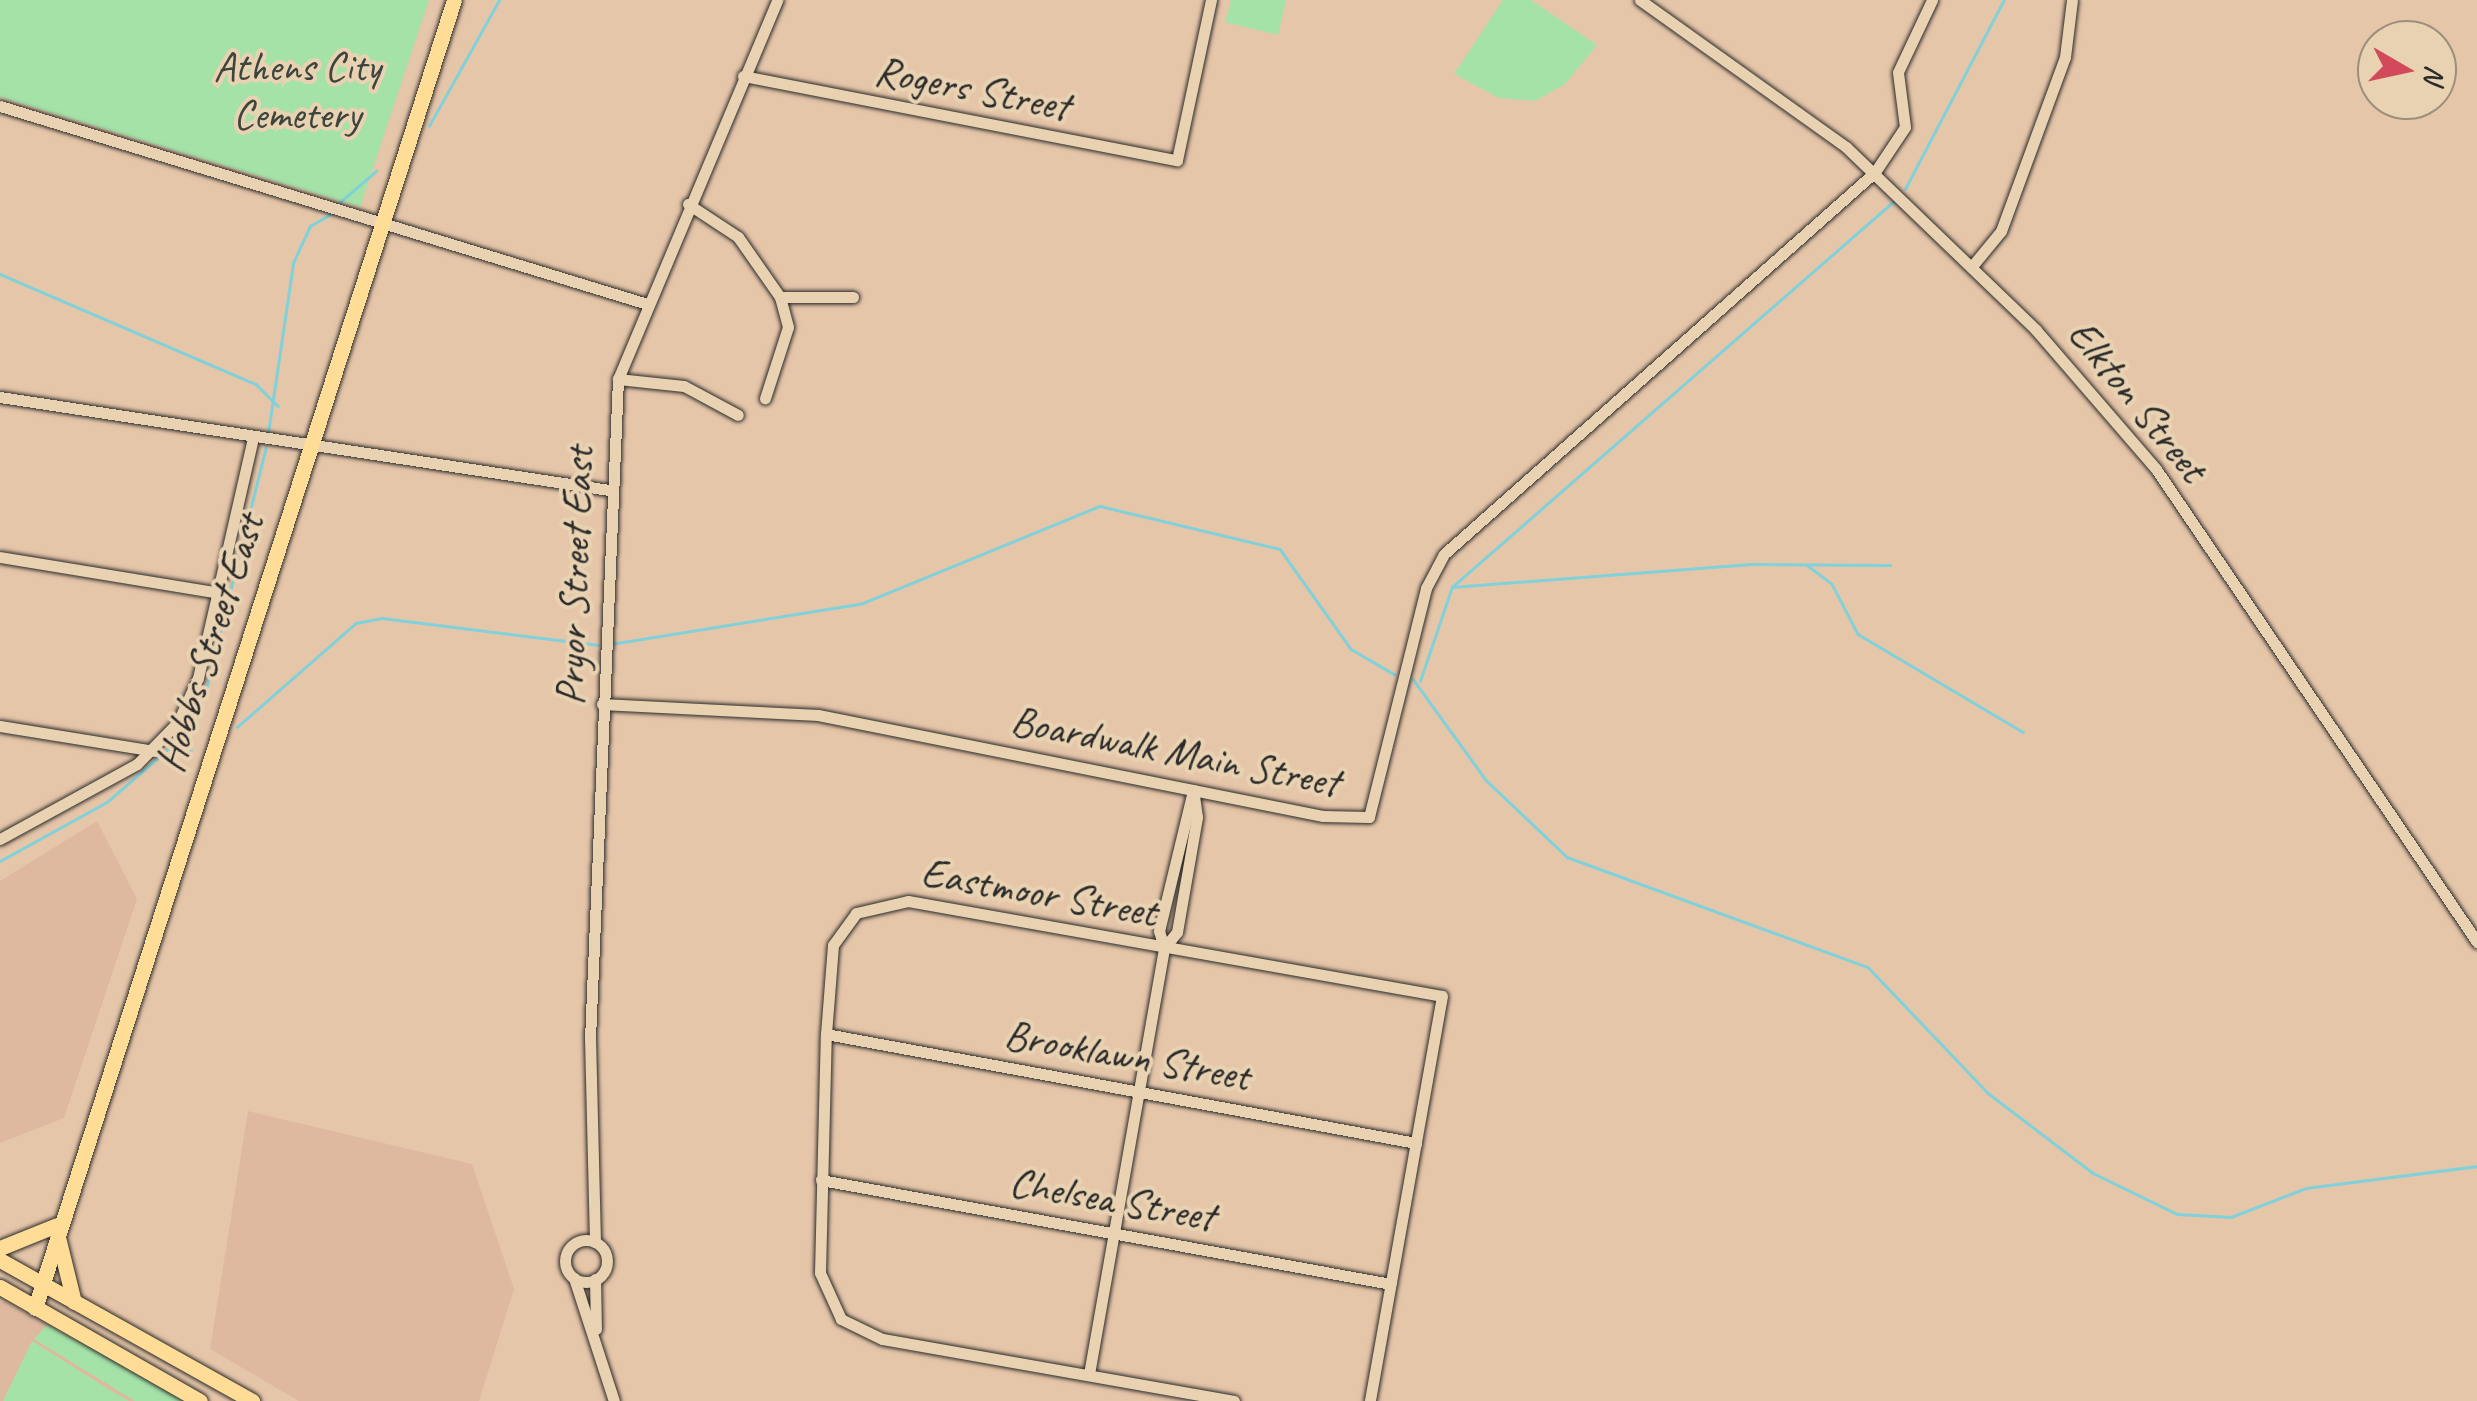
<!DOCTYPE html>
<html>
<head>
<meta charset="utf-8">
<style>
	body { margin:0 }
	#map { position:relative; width:2477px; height:1401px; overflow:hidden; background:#e6c6a9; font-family:Caveat,sans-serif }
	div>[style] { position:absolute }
	.built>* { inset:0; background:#deb9a0 }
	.green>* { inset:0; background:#a5e2a8 }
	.stream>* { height:2.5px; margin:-1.25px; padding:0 1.25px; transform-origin:1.25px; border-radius:1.25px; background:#80d1d9 }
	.roads { filter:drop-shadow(0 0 2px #2b2b2b) drop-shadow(0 0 2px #2b2b2b) }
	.minor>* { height:11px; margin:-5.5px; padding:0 5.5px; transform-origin:5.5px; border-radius:5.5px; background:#e8d2b1 }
	.minor>.ring { margin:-5.5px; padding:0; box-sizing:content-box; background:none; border:11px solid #e8d2b1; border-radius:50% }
	.major>* { height:15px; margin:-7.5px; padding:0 7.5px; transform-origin:7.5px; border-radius:7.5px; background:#ffdd96 }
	span { translate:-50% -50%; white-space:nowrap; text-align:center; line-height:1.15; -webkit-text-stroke:8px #e8d2b1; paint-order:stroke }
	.park-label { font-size:42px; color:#3d463e }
	.street-label { font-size:42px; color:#2b2b2b }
	.north { position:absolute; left:2357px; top:20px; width:100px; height:100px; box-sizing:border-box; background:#e8d2b1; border:2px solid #9c8f7b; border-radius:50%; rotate:99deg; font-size:28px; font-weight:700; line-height:40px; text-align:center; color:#2b2b2b }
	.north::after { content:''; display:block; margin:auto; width:35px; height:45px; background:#d1495b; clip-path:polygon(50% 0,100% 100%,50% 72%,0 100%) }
</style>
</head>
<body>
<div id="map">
	<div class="built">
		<div style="clip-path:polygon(97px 821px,137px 899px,64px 1118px,0 1143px,0 881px)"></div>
		<div style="clip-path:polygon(248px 1111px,472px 1164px,514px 1289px,479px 1401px,299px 1401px,210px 1349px)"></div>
		<div style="clip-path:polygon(0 1302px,6px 1302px,184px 1401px,0 1401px)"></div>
	</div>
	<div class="green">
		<div style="clip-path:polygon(0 0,429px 0,360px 207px,0 97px)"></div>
		<div style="clip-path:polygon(1231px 0,1286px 0,1278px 35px,1225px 22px)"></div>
		<div style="clip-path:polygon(1503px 0,1531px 0,1597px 45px,1565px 84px,1535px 101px,1499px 98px,1454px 74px)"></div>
		<div style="clip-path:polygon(47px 1325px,119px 1361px,191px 1401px,135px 1401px,34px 1339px)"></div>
		<div style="clip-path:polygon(32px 1341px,110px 1390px,129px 1401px,3px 1401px)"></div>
	</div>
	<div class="stream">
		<div style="left:429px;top:126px;width:144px;rotate:-60.9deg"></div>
		<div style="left:1905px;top:189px;width:213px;rotate:-62.4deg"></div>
		<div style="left:339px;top:203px;width:49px;rotate:-40.9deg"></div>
		<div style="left:0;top:274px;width:279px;rotate:23.3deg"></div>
		<div style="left:256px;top:384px;width:31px;rotate:45deg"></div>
		<div style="left:268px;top:433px;width:172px;rotate:-81.6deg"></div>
		<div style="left:293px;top:263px;width:41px;rotate:-65.3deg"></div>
		<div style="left:310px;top:226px;width:24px;rotate:-30deg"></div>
		<div style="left:1807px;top:565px;width:31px;rotate:37deg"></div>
		<div style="left:1832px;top:584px;width:56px;rotate:62.5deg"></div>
		<div style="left:1858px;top:634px;width:192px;rotate:30.7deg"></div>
		<div style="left:1452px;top:587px;width:303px;rotate:-4.4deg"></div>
		<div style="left:1754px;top:564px;width:136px;rotate:0.4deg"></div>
		<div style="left:611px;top:644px;width:255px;rotate:-9.2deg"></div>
		<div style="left:863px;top:603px;width:256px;rotate:-22.3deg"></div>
		<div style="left:1100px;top:506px;width:185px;rotate:13.4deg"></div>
		<div style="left:1280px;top:549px;width:123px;rotate:54.6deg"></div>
		<div style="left:1351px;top:649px;width:50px;rotate:30.2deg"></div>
		<div style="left:1413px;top:679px;width:125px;rotate:54.1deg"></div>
		<div style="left:1486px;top:780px;width:112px;rotate:43.5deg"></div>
		<div style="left:1567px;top:857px;width:320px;rotate:20.1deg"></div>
		<div style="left:1868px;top:967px;width:174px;rotate:46.4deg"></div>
		<div style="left:1988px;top:1093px;width:132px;rotate:37.3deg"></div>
		<div style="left:2093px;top:1173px;width:93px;rotate:26deg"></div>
		<div style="left:2177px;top:1214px;width:54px;rotate:3.2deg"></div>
		<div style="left:2231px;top:1217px;width:80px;rotate:-21.1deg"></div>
		<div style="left:2306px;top:1188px;width:172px;rotate:-7.3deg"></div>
		<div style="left:1420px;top:681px;width:99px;rotate:-71.2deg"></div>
		<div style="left:1452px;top:587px;width:587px;rotate:-41.13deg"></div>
		<div style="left:237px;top:727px;width:158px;rotate:-41.2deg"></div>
		<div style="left:356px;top:623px;width:26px;rotate:-11deg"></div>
		<div style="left:382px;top:618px;width:218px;rotate:7.1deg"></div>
		<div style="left:172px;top:751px;width:20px"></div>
		<div style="left:0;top:861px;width:122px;rotate:-28.9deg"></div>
		<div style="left:107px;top:802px;width:102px;rotate:-41deg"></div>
		<div style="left:184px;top:735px;width:51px;rotate:-64.4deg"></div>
		<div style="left:206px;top:689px;width:249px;rotate:-76.1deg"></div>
	</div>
	<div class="roads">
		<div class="minor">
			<div style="left:1640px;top:0;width:253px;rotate:35.5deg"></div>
			<div style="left:1846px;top:147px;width:264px;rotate:43.9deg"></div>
			<div style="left:2036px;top:330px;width:184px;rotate:49.2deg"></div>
			<div style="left:2156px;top:469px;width:572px;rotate:55.84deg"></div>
			<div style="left:743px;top:76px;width:442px;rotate:11deg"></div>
			<div style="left:1177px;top:160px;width:164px;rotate:-78deg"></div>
			<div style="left:0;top:106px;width:673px;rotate:17.01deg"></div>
			<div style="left:688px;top:204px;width:60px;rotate:33.4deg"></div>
			<div style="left:738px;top:237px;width:73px;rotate:55deg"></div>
			<div style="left:780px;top:297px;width:31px;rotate:75deg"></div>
			<div style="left:788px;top:327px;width:75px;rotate:107.9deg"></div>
			<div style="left:1973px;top:265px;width:44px;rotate:-50.5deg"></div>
			<div style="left:2001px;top:231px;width:185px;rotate:-69.8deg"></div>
			<div style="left:2065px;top:57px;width:57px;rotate:-83deg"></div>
			<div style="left:780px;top:297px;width:73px"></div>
			<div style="left:618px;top:379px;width:66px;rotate:6.1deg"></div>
			<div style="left:684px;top:386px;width:61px;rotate:28.2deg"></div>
			<div style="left:0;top:397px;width:616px;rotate:8.68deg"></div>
			<div style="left:0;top:557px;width:222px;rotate:9.3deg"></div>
			<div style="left:602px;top:704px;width:216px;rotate:2.9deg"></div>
			<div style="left:818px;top:715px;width:515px;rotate:11.31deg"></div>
			<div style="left:1323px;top:816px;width:46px;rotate:1.2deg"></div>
			<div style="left:1369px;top:817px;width:236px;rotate:-76deg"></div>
			<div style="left:1426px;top:588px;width:38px;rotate:-62deg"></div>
			<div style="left:1444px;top:554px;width:576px;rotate:-41.55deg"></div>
			<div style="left:1875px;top:172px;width:54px;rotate:-56.3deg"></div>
			<div style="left:1905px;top:127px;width:55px;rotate:-97.3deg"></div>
			<div style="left:1898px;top:72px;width:80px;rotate:-64.7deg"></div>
			<div style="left:0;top:726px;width:156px;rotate:9.2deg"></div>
			<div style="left:0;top:839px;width:156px;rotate:-28.7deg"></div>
			<div style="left:137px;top:764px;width:59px;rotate:-45.7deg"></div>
			<div style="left:178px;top:722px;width:48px;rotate:-65.6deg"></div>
			<div style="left:198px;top:678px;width:247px;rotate:-77.1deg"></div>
			<div style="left:1164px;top:948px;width:21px;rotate:-51deg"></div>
			<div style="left:1177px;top:932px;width:117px;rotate:-80.1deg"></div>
			<div style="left:1197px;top:817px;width:27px;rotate:-98deg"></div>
			<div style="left:826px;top:1034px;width:600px;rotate:10.47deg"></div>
			<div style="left:821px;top:1180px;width:579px;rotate:10.34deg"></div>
			<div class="ring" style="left:565px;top:1240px;width:31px;height:31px"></div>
			<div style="left:595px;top:1242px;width:203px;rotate:-91.4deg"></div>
			<div style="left:590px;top:1039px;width:661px;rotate:-87.57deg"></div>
			<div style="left:618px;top:379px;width:411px;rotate:-67.2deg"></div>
			<div style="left:574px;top:1278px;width:129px;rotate:72deg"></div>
			<div style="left:595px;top:1279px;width:50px;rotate:88.9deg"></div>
			<div style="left:1089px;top:1374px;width:433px;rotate:-80deg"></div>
			<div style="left:1164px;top:948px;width:18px;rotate:-106deg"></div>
			<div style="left:1159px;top:931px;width:145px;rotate:-76.4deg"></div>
			<div style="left:1234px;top:1401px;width:357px;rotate:-170deg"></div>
			<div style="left:882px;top:1339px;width:46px;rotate:-154deg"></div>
			<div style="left:841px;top:1319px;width:51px;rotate:-114.5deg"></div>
			<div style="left:820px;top:1273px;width:239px;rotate:-88.6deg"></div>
			<div style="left:826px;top:1034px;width:89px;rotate:-85.5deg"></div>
			<div style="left:833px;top:945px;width:39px;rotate:-54deg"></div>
			<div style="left:856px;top:913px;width:53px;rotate:-13deg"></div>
			<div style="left:908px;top:901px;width:542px;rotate:10.09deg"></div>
			<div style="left:1442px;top:996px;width:411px;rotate:100.1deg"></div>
		</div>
		<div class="major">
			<div style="left:57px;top:1233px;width:71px;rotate:76.2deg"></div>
			<div style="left:0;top:1248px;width:61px;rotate:-22deg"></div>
			<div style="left:0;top:1260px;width:289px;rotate:29.2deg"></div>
			<div style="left:0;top:1287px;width:230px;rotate:29.7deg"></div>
			<div style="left:35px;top:1308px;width:1373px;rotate:-72.24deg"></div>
		</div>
	</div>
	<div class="park-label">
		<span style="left:297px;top:91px">Athens City<br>Cemetery</span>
	</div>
	<div class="street-label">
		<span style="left:972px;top:89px;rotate:11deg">Rogers Street</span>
		<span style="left:2137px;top:401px;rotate:51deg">Elkton Street</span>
		<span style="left:575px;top:576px;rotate:-88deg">Pryor Street East</span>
		<span style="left:210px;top:643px;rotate:-72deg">Hobbs Street East</span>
		<span style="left:1175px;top:752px;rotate:11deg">Boardwalk Main Street</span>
		<span style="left:1039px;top:893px;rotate:10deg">Eastmoor Street</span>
		<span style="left:1127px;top:1056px;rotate:10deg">Brooklawn Street</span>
		<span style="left:1112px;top:1200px;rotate:10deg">Chelsea Street</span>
	</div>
	<div class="north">N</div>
</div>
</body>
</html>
